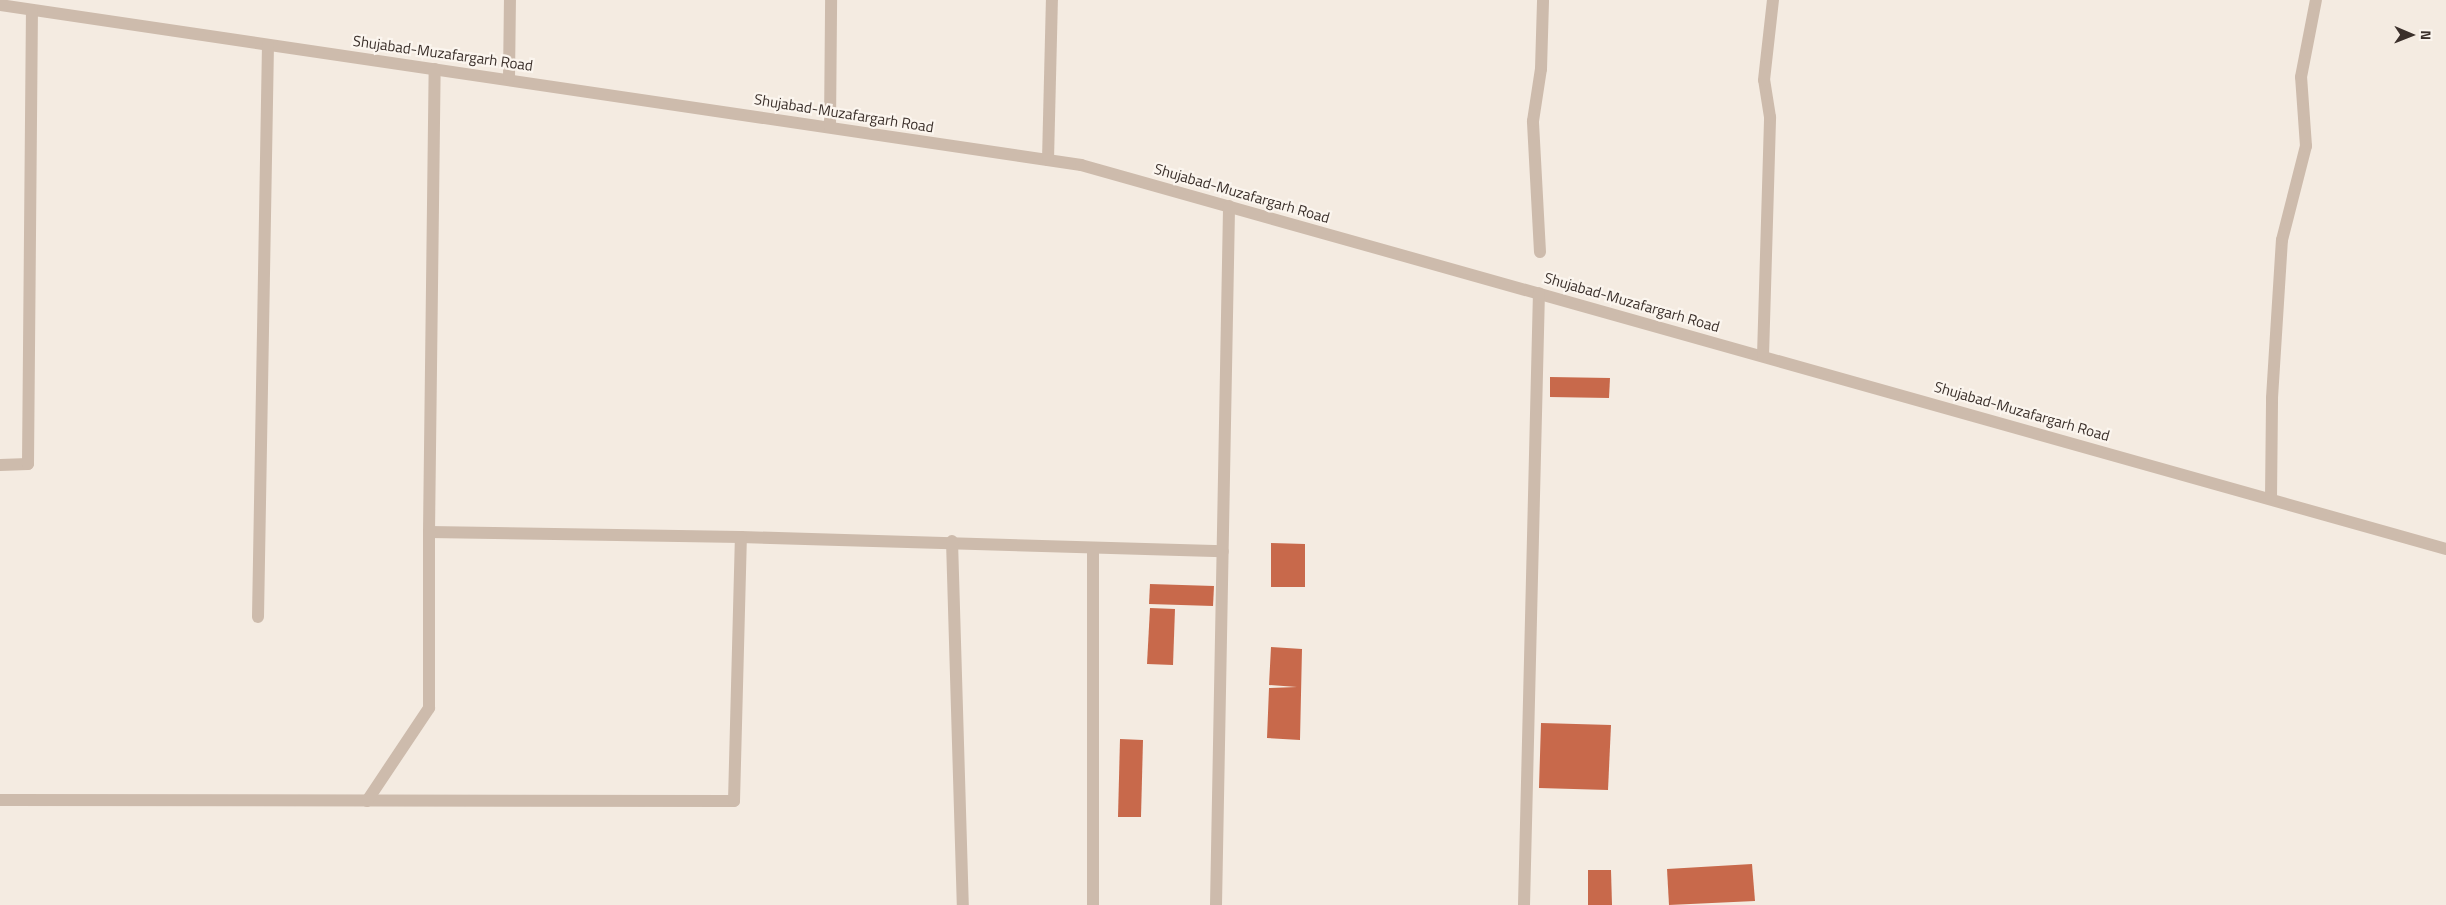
<!DOCTYPE html>
<html>
<head>
<meta charset="utf-8">
<style>
	body { margin:0 }
	#map { position:relative; width:2446px; height:905px; overflow:hidden; background:#f4ebe1; font-family:"Titillium Web",sans-serif }
	div>[style] { position:absolute }
	.building>* { inset:0; background:#c8694b }
	.street>* { height:12px; margin:-6px; padding:0 6px; transform-origin:6px; border-radius:6px; background:#cdbbac }
	span { translate:-50% -50%; white-space:nowrap; text-align:center; line-height:1.15; -webkit-text-stroke:4.5px #fbf5ee; paint-order:stroke }
	.street-label { font-size:15px; color:#3b302b }
	.north { position:absolute; left:2386px; top:10px; width:50px; height:50px; -webkit-text-stroke:4px #fbf5ee; paint-order:stroke; rotate:91deg; font-size:14px; font-weight:700; line-height:20px; text-align:center; color:#3b302b }
	.north::after { content:''; display:block; margin:auto; width:18px; height:22px; background:#3b302b; clip-path:polygon(50% 0,100% 100%,50% 72%,0 100%) }
</style>
</head>
<body>
<div id="map">
	<div class="building">
		<div style="clip-path:polygon(1550px 377px,1610px 378px,1609px 398px,1550px 397px)"></div>
		<div style="clip-path:polygon(1271px 543px,1305px 544px,1305px 587px,1271px 587px)"></div>
		<div style="clip-path:polygon(1150px 584px,1214px 586px,1213px 606px,1149px 604px)"></div>
		<div style="clip-path:polygon(1150px 608px,1175px 609px,1173px 665px,1147px 664px)"></div>
		<div style="clip-path:polygon(1271px 647px,1302px 649px,1300px 740px,1267px 738px,1269px 688px,1297px 687px,1269px 685px)"></div>
		<div style="clip-path:polygon(1541px 723px,1611px 725px,1608px 790px,1539px 788px)"></div>
		<div style="clip-path:polygon(1120px 739px,1143px 740px,1141px 817px,1118px 817px)"></div>
		<div style="clip-path:polygon(1752px 864px,1755px 901px,1669px 905px,1667px 869px)"></div>
		<div style="clip-path:polygon(1588px 870px,1611px 870px,1612px 905px,1588px 905px)"></div>
	</div>
	<div class="street">
		<div style="left:0;top:5px;width:1093px;rotate:8.42deg"></div>
		<div style="left:1081px;top:165px;width:1418px;rotate:15.71deg"></div>
		<div style="left:509px;top:78px;width:78px;rotate:-89.3deg"></div>
		<div style="left:830px;top:127px;width:127px;rotate:-89.5deg"></div>
		<div style="left:1048px;top:160px;width:160px;rotate:-88.6deg"></div>
		<div style="left:1540px;top:252px;width:131px;rotate:-93.1deg"></div>
		<div style="left:1533px;top:121px;width:53px;rotate:-81.3deg"></div>
		<div style="left:1541px;top:69px;width:69px;rotate:-88.3deg"></div>
		<div style="left:1763px;top:356px;width:239px;rotate:-88.3deg"></div>
		<div style="left:1770px;top:117px;width:37px;rotate:-99deg"></div>
		<div style="left:1764px;top:80px;width:81px;rotate:-83.6deg"></div>
		<div style="left:0;top:465px;width:28px;rotate:-2deg"></div>
		<div style="left:28px;top:464px;width:454px;rotate:-89.5deg"></div>
		<div style="left:2271px;top:498px;width:100px;rotate:-89.4deg"></div>
		<div style="left:2272px;top:398px;width:158px;rotate:-86.4deg"></div>
		<div style="left:2282px;top:240px;width:97px;rotate:-75.7deg"></div>
		<div style="left:2306px;top:146px;width:69px;rotate:-94.1deg"></div>
		<div style="left:2301px;top:77px;width:78px;rotate:-79deg"></div>
		<div style="left:741px;top:537px;width:482px;rotate:1.7deg"></div>
		<div style="left:952px;top:541px;width:364px;rotate:88.3deg"></div>
		<div style="left:258px;top:617px;width:572px;rotate:-89deg"></div>
		<div style="left:0;top:800px;width:734px;rotate:0.08deg"></div>
		<div style="left:734px;top:801px;width:264px;rotate:-88.5deg"></div>
		<div style="left:741px;top:537px;width:312px;rotate:-179.1deg"></div>
		<div style="left:429px;top:532px;width:463px;rotate:-89.3deg"></div>
		<div style="left:367px;top:801px;width:112px;rotate:-56.3deg"></div>
		<div style="left:429px;top:708px;width:176px;rotate:-90deg"></div>
		<div style="left:1093px;top:905px;width:357px;rotate:-90deg"></div>
		<div style="left:1216px;top:905px;width:699px;rotate:-88.93deg"></div>
		<div style="left:1524px;top:905px;width:612px;rotate:-88.6deg"></div>
	</div>
	<div class="street-label">
		<span style="left:443px;top:53px;rotate:8deg">Shujabad-Muzafargarh Road</span>
		<span style="left:844px;top:113px;rotate:9deg">Shujabad-Muzafargarh Road</span>
		<span style="left:1242px;top:193px;rotate:16deg">Shujabad-Muzafargarh Road</span>
		<span style="left:1632px;top:302px;rotate:16deg">Shujabad-Muzafargarh Road</span>
		<span style="left:2022px;top:411px;rotate:16deg">Shujabad-Muzafargarh Road</span>
	</div>
	<div class="north">N</div>
</div>
</body>
</html>
